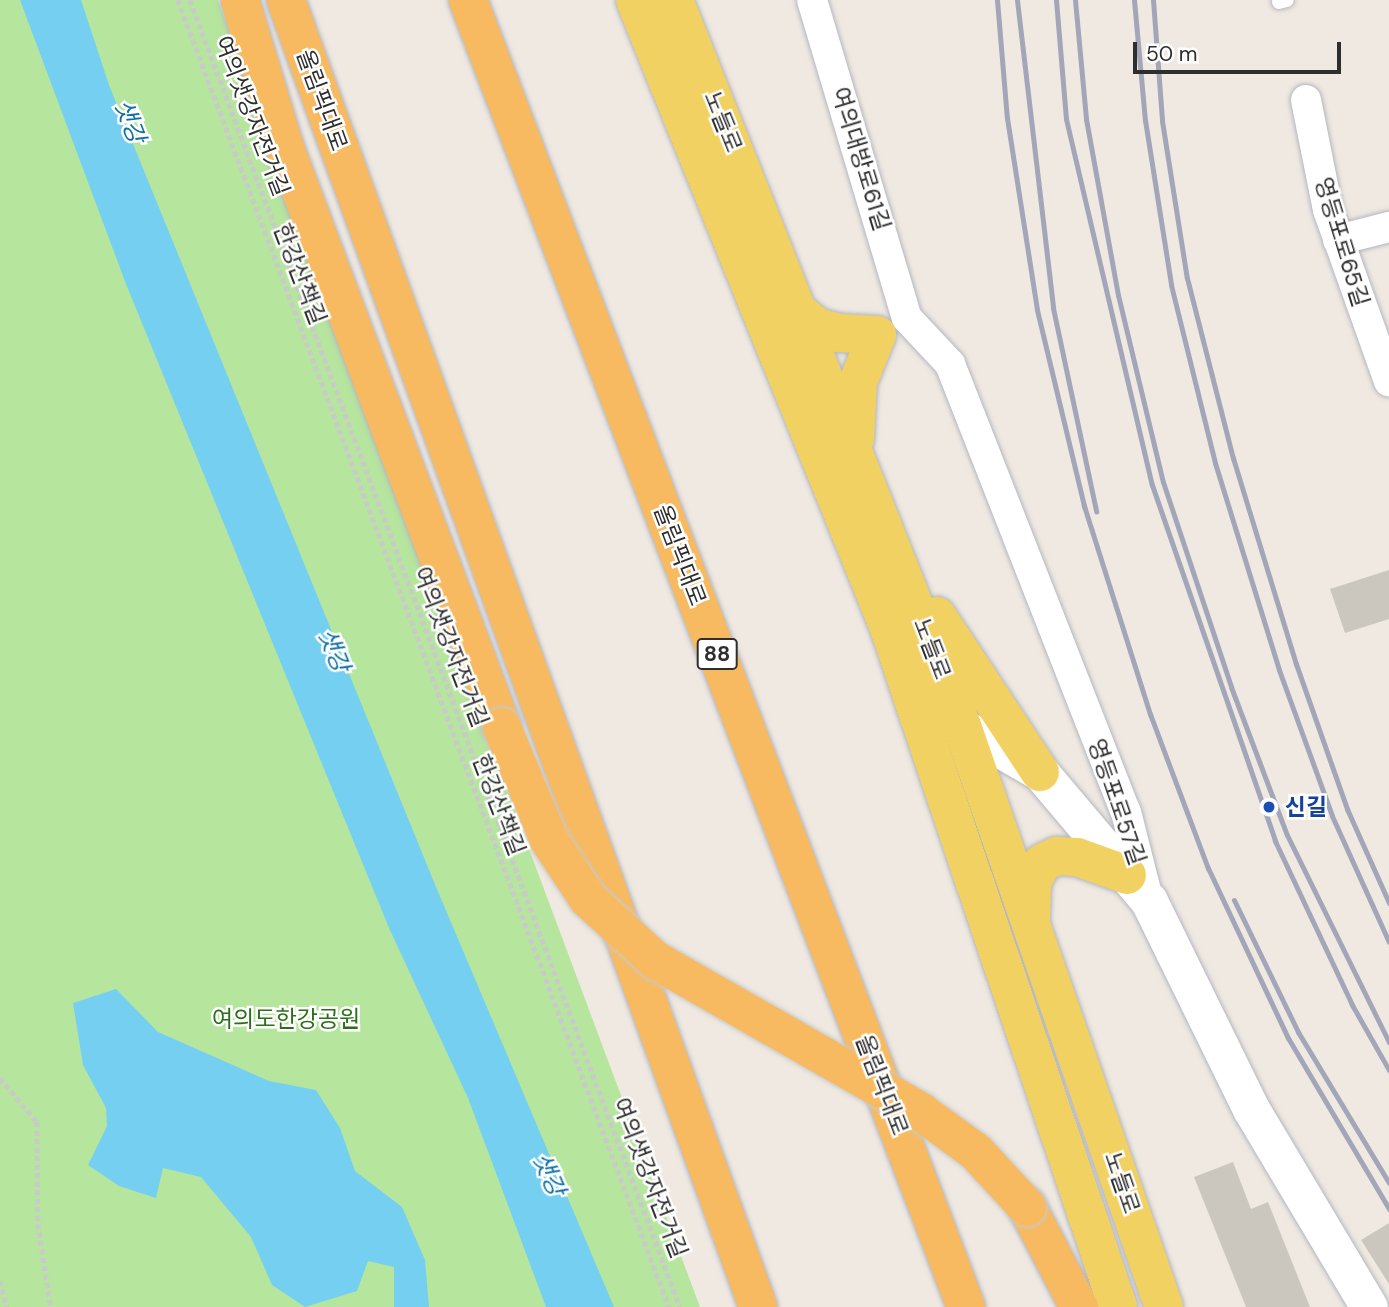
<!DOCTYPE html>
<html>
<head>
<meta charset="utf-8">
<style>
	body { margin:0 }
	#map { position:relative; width:1389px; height:1307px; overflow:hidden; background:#efe9e1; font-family:"DM Sans","Noto Sans KR",sans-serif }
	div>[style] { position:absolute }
	.green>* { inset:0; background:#b6e59e }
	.water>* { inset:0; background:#75cff0 }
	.building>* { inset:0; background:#cbc7bf }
	.path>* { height:4.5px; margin-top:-2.25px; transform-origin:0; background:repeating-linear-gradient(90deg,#c9c9c9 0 5px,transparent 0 8.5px) }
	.roads { filter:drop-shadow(0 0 2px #b4b7c1) drop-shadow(0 0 2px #b4b7c1) }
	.service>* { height:14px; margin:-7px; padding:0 7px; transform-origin:7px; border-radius:7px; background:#fff }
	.minor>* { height:30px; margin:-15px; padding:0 15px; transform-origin:15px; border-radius:15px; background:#fff }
	.tertiary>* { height:37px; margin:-18.5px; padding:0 18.5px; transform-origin:18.5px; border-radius:18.5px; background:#fff }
	.primary>* { height:38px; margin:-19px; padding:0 19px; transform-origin:19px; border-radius:19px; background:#f2d163 }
	.trunk>* { height:38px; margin:-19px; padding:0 19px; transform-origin:19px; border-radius:19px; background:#f8ba60 }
	.rail>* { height:5px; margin:-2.5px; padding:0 2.5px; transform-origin:2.5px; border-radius:2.5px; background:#a3a6b8 }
	.bridges { filter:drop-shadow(0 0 2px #c9c9c9) drop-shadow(0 0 2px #c9c9c9) }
	.trunk-bridge>* { height:38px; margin:-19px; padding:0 19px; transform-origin:19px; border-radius:19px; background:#f8ba60 }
	.dots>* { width:19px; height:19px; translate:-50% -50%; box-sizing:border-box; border:4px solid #fff; border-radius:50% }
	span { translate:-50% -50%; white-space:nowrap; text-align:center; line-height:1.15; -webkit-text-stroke:5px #fff; paint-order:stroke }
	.shield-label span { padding:2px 5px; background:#fff; border:2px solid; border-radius:5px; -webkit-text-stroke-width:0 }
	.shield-label { font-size:21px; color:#2e2e2e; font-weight:700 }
	.street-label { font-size:23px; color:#2e2e2e }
	.transit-label { font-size:23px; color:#164399; font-weight:700 }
	.left { translate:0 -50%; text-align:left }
	.park-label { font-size:23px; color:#2c6e1b }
	.water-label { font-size:24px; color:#0d6fa3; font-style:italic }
	.scale { position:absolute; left:1133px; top:42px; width:208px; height:32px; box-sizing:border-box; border:4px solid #2e2e2e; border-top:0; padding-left:9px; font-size:21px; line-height:24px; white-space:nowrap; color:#2e2e2e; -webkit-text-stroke:5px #fff; paint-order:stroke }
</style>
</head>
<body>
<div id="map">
	<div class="green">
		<div style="clip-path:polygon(0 0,218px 0,342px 348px,700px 1307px,0 1307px)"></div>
	</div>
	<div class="water">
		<div style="clip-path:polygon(20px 0,81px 0,109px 85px,436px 887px,614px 1307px,546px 1307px,468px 1098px,389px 928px,126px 284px)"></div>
		<div style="clip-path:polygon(116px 989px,158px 1032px,269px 1081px,316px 1090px,340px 1128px,355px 1171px,402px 1207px,425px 1260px,429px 1307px,394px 1307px,394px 1267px,368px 1261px,357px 1291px,305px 1307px,272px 1285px,251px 1237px,201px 1177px,163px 1168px,156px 1198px,119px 1186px,88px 1165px,107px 1126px,106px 1108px,83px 1065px,73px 1003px)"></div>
	</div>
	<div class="building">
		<div style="clip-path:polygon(1389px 570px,1389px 619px,1345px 633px,1330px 589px)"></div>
		<div style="clip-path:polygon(1233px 1162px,1251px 1209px,1268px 1202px,1310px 1307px,1246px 1307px,1194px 1177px)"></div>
		<div style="clip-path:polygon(1389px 1223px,1389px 1284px,1361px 1240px)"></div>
	</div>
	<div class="path">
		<div style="left:178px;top:0;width:1396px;rotate:69.41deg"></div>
		<div style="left:190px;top:0;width:1396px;rotate:69.45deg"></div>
		<div style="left:0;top:1078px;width:57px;rotate:49.9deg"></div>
		<div style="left:37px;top:1122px;width:102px;rotate:89.4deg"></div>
		<div style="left:38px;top:1224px;width:84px;rotate:81.1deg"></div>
		<div style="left:0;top:1281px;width:27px;rotate:75deg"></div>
	</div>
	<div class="roads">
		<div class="service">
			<div style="left:1279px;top:2px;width:8px;rotate:-14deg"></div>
		</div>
		<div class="minor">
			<div style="left:812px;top:0;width:332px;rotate:73.4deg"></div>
			<div style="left:907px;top:318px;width:63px;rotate:46.9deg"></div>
			<div style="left:950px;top:364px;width:481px;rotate:68.6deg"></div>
			<div style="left:1126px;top:812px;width:90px;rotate:75.8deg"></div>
			<div style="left:1306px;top:100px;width:112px;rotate:78.7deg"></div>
			<div style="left:1328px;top:210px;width:182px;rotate:70.4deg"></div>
			<div style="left:1338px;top:240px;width:53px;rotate:-14.3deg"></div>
		</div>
		<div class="tertiary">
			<div style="left:945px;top:717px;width:110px;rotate:30.1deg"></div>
			<div style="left:1040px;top:772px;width:169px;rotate:49.8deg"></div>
			<div style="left:1149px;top:901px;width:232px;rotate:63.9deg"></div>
			<div style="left:1251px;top:1109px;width:230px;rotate:59.2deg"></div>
		</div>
		<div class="primary">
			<div style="left:635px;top:0;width:677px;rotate:67.98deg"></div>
			<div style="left:889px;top:628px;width:717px;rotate:71.36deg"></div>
			<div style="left:674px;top:0;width:781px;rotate:68.36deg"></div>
			<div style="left:962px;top:726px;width:615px;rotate:70.83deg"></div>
			<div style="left:800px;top:313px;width:22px;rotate:39deg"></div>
			<div style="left:817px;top:327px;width:23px;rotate:15deg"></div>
			<div style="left:839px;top:333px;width:38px;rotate:3deg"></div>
			<div style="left:877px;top:335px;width:51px;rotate:112deg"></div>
			<div style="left:858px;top:382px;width:57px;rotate:93deg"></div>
			<div style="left:937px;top:616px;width:187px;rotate:56.6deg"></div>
			<div style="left:1031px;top:918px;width:36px;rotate:-88deg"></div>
			<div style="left:1032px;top:882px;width:21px;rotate:-62deg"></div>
			<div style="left:1042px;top:863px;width:17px;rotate:-25deg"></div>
			<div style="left:1057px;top:856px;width:20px;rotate:3deg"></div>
			<div style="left:1077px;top:857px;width:53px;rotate:19.8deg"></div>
		</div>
		<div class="trunk">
			<div style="left:240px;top:0;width:155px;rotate:73.1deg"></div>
			<div style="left:285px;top:148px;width:618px;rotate:69.45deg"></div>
			<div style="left:286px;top:0;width:1390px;rotate:70.14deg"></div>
			<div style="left:468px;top:0;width:1399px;rotate:69.14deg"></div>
			<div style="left:1027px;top:1207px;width:113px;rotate:62.5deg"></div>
		</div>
	</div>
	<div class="rail">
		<div style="left:997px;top:0;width:118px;rotate:85.2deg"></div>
		<div style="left:1007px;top:118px;width:194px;rotate:81.1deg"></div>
		<div style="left:1037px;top:310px;width:202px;rotate:76.5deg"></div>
		<div style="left:1084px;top:506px;width:218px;rotate:72.4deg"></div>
		<div style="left:1150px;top:714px;width:165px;rotate:69.4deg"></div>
		<div style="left:1208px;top:868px;width:188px;rotate:64.8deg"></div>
		<div style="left:1288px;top:1038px;width:199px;rotate:59.4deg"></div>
		<div style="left:1017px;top:0;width:310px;rotate:83.3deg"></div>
		<div style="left:1053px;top:308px;width:208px;rotate:78deg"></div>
		<div style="left:1056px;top:0;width:119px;rotate:85.2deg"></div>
		<div style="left:1066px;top:119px;width:376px;rotate:76.8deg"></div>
		<div style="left:1152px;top:485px;width:377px;rotate:70.9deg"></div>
		<div style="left:1275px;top:841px;width:181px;rotate:64.8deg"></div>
		<div style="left:1352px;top:1005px;width:75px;rotate:60.4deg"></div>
		<div style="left:1075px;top:0;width:120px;rotate:84.7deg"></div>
		<div style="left:1086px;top:119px;width:179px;rotate:79.7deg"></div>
		<div style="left:1118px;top:295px;width:192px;rotate:76.5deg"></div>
		<div style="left:1163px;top:482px;width:216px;rotate:71.6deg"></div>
		<div style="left:1231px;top:687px;width:158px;rotate:69.3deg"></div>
		<div style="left:1287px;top:835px;width:231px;rotate:63.8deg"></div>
		<div style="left:1134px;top:0;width:121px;rotate:84.8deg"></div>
		<div style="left:1145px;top:120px;width:167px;rotate:81deg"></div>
		<div style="left:1171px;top:285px;width:183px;rotate:76.1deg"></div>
		<div style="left:1215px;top:463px;width:217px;rotate:72.8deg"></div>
		<div style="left:1279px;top:670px;width:155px;rotate:70deg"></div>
		<div style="left:1332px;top:816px;width:138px;rotate:65.7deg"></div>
		<div style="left:1153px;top:0;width:121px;rotate:85.7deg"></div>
		<div style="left:1162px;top:121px;width:159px;rotate:81deg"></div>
		<div style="left:1187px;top:278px;width:186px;rotate:75.7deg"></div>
		<div style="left:1233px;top:458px;width:215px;rotate:73deg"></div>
		<div style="left:1296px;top:664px;width:154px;rotate:70.6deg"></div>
		<div style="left:1347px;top:809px;width:103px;rotate:65.9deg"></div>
		<div style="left:1234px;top:900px;width:147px;rotate:64.1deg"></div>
		<div style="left:1298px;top:1032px;width:176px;rotate:58.9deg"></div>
	</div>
	<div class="bridges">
		<div class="trunk-bridge">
			<div style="left:502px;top:727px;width:122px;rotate:67.4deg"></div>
			<div style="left:549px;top:840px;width:71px;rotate:56.5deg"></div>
			<div style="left:588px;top:899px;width:91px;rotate:42.3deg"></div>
			<div style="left:655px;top:960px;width:306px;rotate:29.7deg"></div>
			<div style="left:921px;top:1112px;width:68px;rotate:36deg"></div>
			<div style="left:976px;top:1152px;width:75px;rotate:47.2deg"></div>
		</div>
	</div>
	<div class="dots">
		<div style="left:1269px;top:807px;background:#1a4fb4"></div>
	</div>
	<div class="shield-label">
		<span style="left:717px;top:654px">88</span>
	</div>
	<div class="street-label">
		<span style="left:322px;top:100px;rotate:70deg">올림픽대로</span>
		<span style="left:252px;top:116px;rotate:69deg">여의샛강자전거길</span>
		<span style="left:723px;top:122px;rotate:68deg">노들로</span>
		<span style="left:861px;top:159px;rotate:73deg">여의대방로61길</span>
		<span style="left:1342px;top:242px;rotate:73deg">영등포로65길</span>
		<span style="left:300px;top:274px;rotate:69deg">한강산책길</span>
		<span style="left:680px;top:555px;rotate:69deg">올림픽대로</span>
		<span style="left:451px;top:647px;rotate:69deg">여의샛강자전거길</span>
		<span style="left:932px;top:649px;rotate:69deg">노들로</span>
		<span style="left:1117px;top:802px;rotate:71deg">영등포로57길</span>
		<span style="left:499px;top:805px;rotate:69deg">한강산책길</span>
		<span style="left:882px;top:1085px;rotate:69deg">올림픽대로</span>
		<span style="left:650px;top:1178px;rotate:69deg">여의샛강자전거길</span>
		<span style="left:1122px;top:1183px;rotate:71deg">노들로</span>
	</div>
	<div class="transit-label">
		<span class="left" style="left:1285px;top:807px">신길</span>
	</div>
	<div class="park-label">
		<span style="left:286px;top:1019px">여의도한강공원</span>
	</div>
	<div class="water-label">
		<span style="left:130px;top:121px;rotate:69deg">샛강</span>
		<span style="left:334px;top:650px;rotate:68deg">샛강</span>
		<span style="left:549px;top:1174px;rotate:66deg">샛강</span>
	</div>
	<div class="scale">50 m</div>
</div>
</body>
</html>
